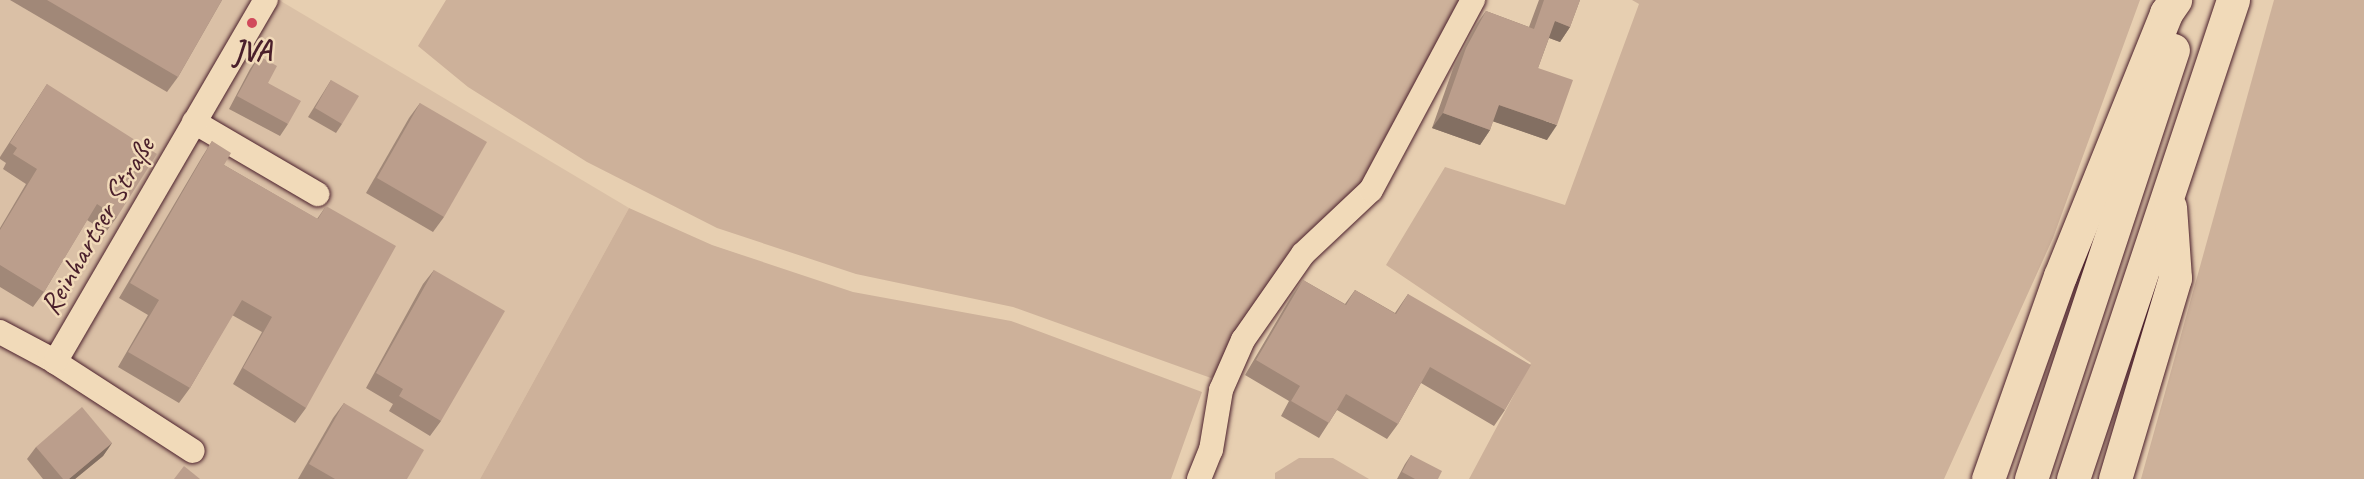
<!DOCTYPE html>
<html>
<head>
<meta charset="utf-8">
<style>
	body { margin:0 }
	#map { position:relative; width:2364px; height:479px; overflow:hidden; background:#e7cfb1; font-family:Caveat,sans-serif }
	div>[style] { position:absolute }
	.built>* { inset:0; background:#dac0a6 }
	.green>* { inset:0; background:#cdb19a }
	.roads { filter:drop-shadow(0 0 2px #4a1f2b) drop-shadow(0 0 2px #4a1f2b) }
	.minor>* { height:24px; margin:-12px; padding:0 12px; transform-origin:12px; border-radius:12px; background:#f1dab9 }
	.highway>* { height:33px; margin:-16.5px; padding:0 16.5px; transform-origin:16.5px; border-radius:16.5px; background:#f1dab9 }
	.wall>* { inset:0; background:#a18878 }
	.shaded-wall>* { inset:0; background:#836f62 }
	.building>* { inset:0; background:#bb9e8c }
	.dots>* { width:16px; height:16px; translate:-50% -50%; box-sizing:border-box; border:3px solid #f1dab9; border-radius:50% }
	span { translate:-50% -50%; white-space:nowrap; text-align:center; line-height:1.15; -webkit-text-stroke:5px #f1dab9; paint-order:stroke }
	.poi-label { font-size:30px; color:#4a1f2b; font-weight:700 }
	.street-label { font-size:30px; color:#4a1f2b }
</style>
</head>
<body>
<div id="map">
	<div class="built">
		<div style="clip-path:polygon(0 0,279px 0,629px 208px,480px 479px,0 479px)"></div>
	</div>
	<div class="green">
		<div style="clip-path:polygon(446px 0,1461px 0,1399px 129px,1361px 183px,1293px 246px,1235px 338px,1220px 371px,1211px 378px,1013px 307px,856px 274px,717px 228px,587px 162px,468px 87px,418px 46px)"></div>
		<div style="clip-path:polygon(1632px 0,2140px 0,2053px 238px,1944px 479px,1469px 479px,1531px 363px,1386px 265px,1445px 167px,1565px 205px,1639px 4px)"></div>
		<div style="clip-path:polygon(2274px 0,2364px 0,2364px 479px,2141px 479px)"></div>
		<div style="clip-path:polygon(629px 208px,712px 245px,853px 292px,1011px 321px,1202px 392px,1171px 479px,480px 479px)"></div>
		<div style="clip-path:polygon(1299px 458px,1333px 458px,1369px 479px,1275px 479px,1275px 473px)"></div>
	</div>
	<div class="roads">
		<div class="minor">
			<div style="left:194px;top:122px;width:143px;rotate:30.3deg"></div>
			<div style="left:0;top:332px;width:55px;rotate:28deg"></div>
			<div style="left:49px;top:358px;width:171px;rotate:32.9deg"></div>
			<div style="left:55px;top:362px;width:419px;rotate:-59.8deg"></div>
			<div style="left:1199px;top:479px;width:31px;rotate:-68deg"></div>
			<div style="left:1211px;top:450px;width:61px;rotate:-80.5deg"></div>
			<div style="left:1221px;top:390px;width:55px;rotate:-66.3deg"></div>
			<div style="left:1243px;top:340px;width:105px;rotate:-55.1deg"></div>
			<div style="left:1303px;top:254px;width:93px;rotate:-43.3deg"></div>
			<div style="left:1371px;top:190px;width:216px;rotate:-61.8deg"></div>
		</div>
		<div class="highway">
			<div style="left:1988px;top:479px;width:215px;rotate:-70.5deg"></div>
			<div style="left:2060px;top:276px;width:284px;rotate:-68deg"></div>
			<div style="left:2166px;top:13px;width:16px;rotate:-55deg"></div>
			<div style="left:2031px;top:479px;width:452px;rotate:-71.7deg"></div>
			<div style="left:2073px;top:479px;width:505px;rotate:-71.53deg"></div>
			<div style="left:2115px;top:479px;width:210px;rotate:-73.4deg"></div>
			<div style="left:2175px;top:278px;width:71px;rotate:-94deg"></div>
		</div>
	</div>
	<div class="wall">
		<div style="clip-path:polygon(10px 0,222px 0,178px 77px,167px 92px)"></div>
		<div style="clip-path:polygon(1539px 0,1580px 0,1570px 27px,1560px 42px,1549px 38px,1538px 68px,1547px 140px,1493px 121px,1490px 130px,1480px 145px,1432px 128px,1455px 63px,1475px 26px,1486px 11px,1529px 27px)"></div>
		<div style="clip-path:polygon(259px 56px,268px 83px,288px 124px,280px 136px,229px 109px,250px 69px)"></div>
		<div style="clip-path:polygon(331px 80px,342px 124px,336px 133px,308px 117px)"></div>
		<div style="clip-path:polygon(47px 84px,117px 217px,106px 232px,87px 220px,44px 292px,33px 307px,0 287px,0 228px,26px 184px,3px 169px,6px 163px,0 159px,0 157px)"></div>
		<div style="clip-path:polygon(420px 103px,444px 217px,433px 232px,366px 193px,409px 118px)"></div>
		<div style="clip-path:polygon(212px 141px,224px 165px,317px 219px,326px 206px,306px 408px,295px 423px,233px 384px,262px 332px,232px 315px,190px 388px,179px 403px,118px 367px,148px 315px,119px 298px,202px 157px)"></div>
		<div style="clip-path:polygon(434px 270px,441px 421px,430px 436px,389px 411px,393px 404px,366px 388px,423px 284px)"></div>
		<div style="clip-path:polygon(1303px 280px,1345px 304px,1355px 290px,1395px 313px,1408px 294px,1505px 410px,1494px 426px,1421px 383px,1398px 424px,1387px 439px,1337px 410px,1319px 438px,1281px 416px,1289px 401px,1245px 375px,1292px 295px)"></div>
		<div style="clip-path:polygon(344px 403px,407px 479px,298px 479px,333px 418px)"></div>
		<div style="clip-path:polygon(112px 443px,103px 456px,75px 479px,43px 479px,27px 459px,36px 447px)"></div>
		<div style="clip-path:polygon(1411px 455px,1438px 479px,1397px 479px,1405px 464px)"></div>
	</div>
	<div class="shaded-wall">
		<div style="clip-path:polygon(1555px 21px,1570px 27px,1560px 42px,1544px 36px)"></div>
		<div style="clip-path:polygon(1499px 105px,1557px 125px,1547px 140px,1489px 120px)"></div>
		<div style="clip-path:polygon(1443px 113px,1490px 130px,1480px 145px,1432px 128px)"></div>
		<div style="clip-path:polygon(112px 443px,103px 456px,75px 479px,69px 479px)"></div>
	</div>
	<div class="building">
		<div style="clip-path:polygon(47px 0,222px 0,178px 77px)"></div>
		<div style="clip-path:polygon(1544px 0,1580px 0,1570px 27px,1555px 21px,1538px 68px,1573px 80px,1557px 125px,1499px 105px,1490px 130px,1443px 113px,1466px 48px,1486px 11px,1534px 29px)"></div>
		<div style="clip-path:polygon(259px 56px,277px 66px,268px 83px,301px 101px,288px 124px,237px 96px)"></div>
		<div style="clip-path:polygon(331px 80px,359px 96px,342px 124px,315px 108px)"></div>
		<div style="clip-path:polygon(47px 84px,157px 154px,117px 217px,97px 204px,44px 292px,0 265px,0 230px,37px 169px,13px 154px,17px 148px,10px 143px)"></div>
		<div style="clip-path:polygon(420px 103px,487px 142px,444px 217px,377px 178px)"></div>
		<div style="clip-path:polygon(212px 141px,231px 153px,224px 165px,318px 219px,326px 206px,396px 246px,306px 408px,243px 368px,272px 317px,242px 300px,190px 388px,128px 352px,159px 300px,130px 283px)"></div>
		<div style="clip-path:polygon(434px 270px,505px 311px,441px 421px,399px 396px,403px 389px,376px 373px)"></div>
		<div style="clip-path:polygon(1303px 280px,1346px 305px,1355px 290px,1396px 314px,1408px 294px,1531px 365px,1505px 410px,1430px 367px,1398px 424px,1346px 394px,1329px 423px,1291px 401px,1300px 386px,1256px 360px)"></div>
		<div style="clip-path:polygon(344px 403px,424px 450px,407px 479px,335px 479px,309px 464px)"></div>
		<div style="clip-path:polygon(82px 407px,112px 443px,69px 479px,63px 479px,36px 447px)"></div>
		<div style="clip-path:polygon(1411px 455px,1442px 471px,1438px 479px,1415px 479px,1402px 472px)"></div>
		<div style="clip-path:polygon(184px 466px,200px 479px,174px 479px)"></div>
	</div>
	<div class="dots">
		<div style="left:252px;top:23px;background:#d1495b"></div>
	</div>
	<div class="poi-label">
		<span style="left:252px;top:51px">JVA</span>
	</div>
	<div class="street-label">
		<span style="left:97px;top:226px;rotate:-60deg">Reinhartser Straße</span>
	</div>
</div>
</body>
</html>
